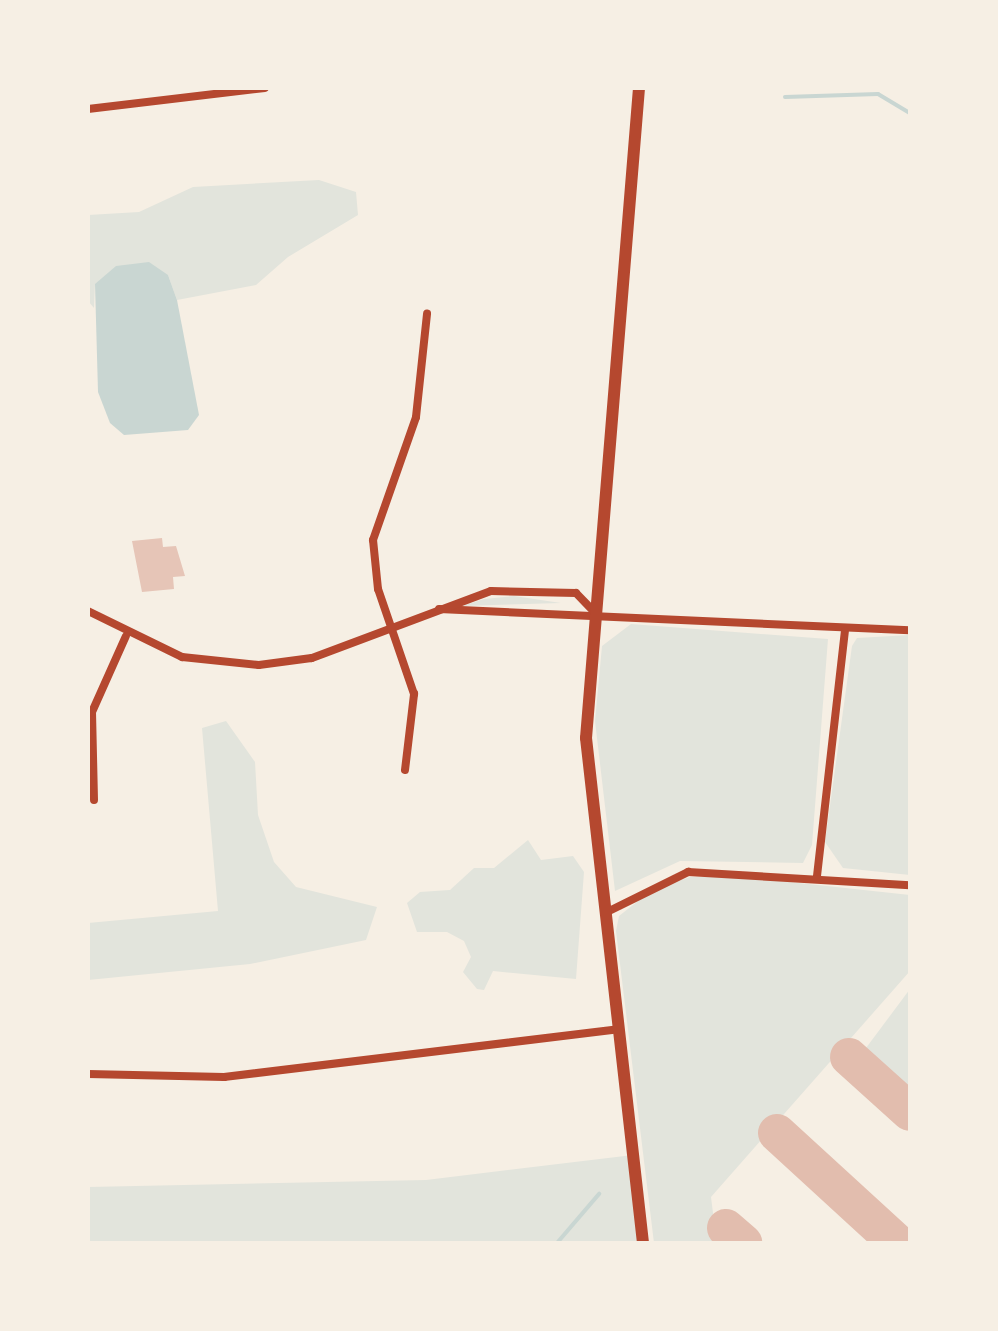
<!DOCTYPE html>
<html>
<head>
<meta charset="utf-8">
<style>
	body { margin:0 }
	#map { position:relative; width:998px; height:1331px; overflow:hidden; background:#f6efe4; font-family:Georgia,serif }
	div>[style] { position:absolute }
	.green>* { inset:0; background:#e2e4dc }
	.water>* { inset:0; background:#c9d6d2 }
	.stream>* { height:4px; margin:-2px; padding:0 2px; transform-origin:2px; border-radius:2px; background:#c9d6d2 }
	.taxiway>* { height:38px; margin:-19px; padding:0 19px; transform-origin:19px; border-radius:19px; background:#e2bdae }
	.building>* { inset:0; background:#e6c5b7 }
	.minor>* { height:8px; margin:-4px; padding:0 4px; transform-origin:4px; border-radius:4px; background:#b5482f }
	.primary>* { height:12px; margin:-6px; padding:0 6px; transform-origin:6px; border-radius:6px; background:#b5482f }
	span { translate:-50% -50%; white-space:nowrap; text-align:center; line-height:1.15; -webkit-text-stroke:6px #f6efe4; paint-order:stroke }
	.frame { position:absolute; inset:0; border:90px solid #f6efe4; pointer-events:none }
</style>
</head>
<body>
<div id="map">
	<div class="green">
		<div style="clip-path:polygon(319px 180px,356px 192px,358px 215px,288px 257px,256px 285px,177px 300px,168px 275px,95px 284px,94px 308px,88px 301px,88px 215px,139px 212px,193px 187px)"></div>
		<div style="clip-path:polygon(514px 596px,561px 603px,462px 606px,484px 599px)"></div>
		<div style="clip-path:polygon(631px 624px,828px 639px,812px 845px,803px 863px,680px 861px,615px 891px,595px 721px,602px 646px)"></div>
		<div style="clip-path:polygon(910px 635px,910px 875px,843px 868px,825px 842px,852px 646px,857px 638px)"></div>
		<div style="clip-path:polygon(226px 721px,255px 762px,258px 815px,274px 862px,296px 887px,377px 907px,366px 940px,250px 964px,88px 980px,88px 923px,218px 911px,202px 728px)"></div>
		<div style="clip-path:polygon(528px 840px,541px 860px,573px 856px,584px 872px,576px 979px,493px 971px,484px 990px,477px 989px,463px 972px,471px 957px,464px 941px,447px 932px,417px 932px,407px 903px,420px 892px,450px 890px,474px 868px,494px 868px)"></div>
		<div style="clip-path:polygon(735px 876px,910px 895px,910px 971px,711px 1197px,714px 1221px,733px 1243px,654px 1243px,616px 931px,619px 916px,652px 890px,690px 877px)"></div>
		<div style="clip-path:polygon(910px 989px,910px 1103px,866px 1063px,866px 1048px)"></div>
		<div style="clip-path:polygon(633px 1155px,643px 1243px,88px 1243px,88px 1187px,426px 1180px)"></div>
	</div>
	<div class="water">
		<div style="clip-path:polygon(149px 262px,168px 275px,177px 300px,199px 415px,188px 430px,124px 435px,110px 423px,98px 392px,95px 284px,116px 266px)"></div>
	</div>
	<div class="stream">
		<div style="left:785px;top:97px;width:93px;rotate:-1.8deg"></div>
		<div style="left:878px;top:94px;width:37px;rotate:31deg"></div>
		<div style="left:557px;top:1243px;width:65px;rotate:-49.4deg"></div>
	</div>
	<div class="taxiway">
		<div style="left:849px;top:1057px;width:82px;rotate:42deg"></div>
		<div style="left:777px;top:1133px;width:163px;rotate:42.5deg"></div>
		<div style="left:726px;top:1228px;width:23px;rotate:41deg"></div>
	</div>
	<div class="building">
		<div style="clip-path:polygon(162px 538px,163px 547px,176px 546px,185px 576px,173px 577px,174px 589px,142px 592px,132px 541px)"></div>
	</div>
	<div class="minor">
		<div style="left:88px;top:109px;width:178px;rotate:-6.8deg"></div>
		<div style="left:439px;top:609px;width:471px;rotate:2.6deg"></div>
		<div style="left:88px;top:611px;width:105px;rotate:26.1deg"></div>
		<div style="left:182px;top:657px;width:77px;rotate:5.9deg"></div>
		<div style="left:259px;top:665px;width:53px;rotate:-7.5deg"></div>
		<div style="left:312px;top:658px;width:191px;rotate:-20.5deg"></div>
		<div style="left:491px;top:591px;width:85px;rotate:1.3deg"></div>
		<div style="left:576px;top:593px;width:28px;rotate:46deg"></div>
		<div style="left:405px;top:770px;width:77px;rotate:-83.2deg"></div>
		<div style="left:414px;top:694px;width:111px;rotate:-108.9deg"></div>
		<div style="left:378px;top:589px;width:49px;rotate:-95.8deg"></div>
		<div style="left:373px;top:540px;width:130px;rotate:-70.7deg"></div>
		<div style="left:416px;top:417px;width:104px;rotate:-83.9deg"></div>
		<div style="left:94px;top:800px;width:88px;rotate:-91.3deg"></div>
		<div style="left:92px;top:712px;width:83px;rotate:-65.9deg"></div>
		<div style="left:817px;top:876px;width:246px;rotate:-83.5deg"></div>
		<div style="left:605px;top:913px;width:93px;rotate:-26.3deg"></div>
		<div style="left:688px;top:872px;width:222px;rotate:3.4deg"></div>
		<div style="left:88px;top:1074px;width:136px;rotate:1.3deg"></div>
		<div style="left:224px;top:1077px;width:397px;rotate:-6.9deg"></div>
	</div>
	<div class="primary">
		<div style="left:639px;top:88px;width:652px;rotate:94.66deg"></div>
		<div style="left:586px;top:738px;width:508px;rotate:83.56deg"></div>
	</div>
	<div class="frame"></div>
</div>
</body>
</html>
